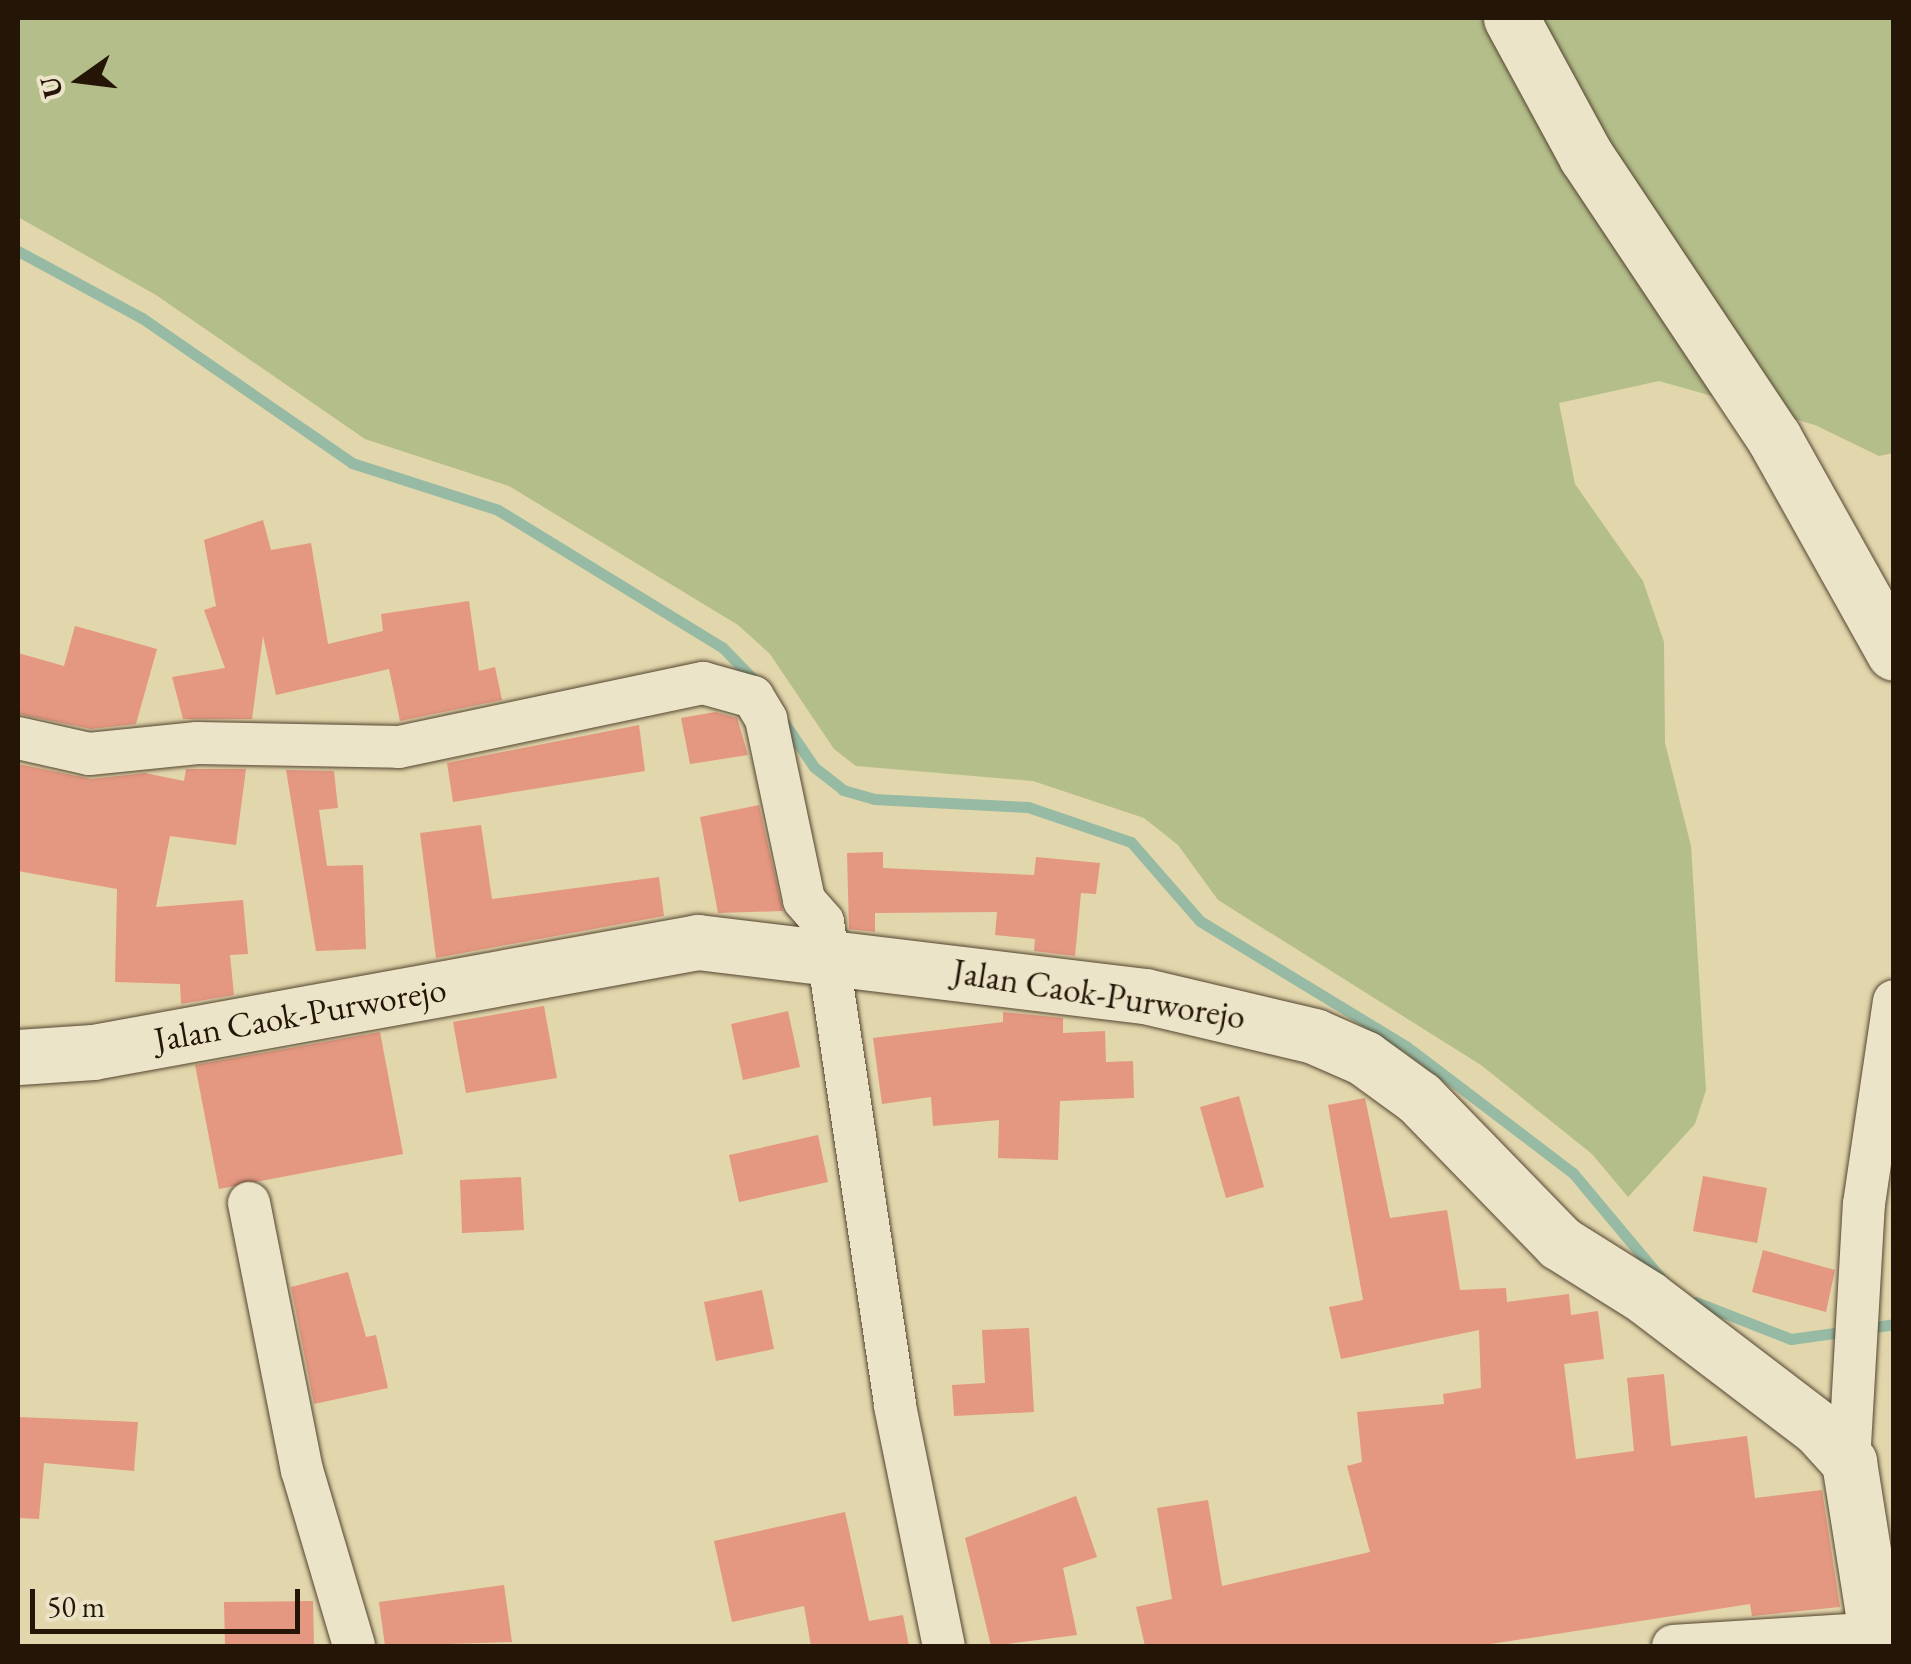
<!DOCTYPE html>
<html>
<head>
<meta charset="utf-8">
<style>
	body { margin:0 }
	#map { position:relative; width:1911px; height:1664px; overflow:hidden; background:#e2d6ac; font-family:"EB Garamond",serif }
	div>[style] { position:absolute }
	.green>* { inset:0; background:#b3be8a }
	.stream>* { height:11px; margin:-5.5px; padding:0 5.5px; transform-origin:5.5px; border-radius:5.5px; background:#96baa4 }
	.building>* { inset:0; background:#e49781 }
	.roads { filter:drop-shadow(0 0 2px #544530) drop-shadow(0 0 2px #544530) }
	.street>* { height:42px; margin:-21px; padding:0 21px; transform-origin:21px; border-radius:21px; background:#ece4c9 }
	.secondary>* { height:55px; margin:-27.5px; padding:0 27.5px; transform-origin:27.5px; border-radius:27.5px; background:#ece4c9 }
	span { translate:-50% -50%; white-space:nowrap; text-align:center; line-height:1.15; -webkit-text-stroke:10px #ece4c9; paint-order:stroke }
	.street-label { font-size:35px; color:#251507 }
	.frame { position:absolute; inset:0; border:20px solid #251507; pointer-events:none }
	.north { position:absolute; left:30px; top:30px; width:100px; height:100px; -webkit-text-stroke:8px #ece4c9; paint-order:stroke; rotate:256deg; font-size:28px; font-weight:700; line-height:40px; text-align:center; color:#251507 }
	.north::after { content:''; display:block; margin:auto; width:35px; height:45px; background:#251507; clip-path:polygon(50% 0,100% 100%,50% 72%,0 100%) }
	.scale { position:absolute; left:30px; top:1589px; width:270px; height:45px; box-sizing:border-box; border:5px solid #251507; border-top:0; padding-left:12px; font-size:30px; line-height:35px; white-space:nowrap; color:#251507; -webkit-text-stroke:8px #ece4c9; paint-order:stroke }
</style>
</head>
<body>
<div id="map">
	<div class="green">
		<div style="clip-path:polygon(18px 18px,1893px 18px,1893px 453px,1879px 456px,1815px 425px,1659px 381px,1559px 403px,1575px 484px,1643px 581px,1664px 642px,1665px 743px,1691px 846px,1706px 1090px,1695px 1124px,1628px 1197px,1592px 1154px,1481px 1065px,1218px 900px,1178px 845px,1144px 818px,1033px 781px,856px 766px,834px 749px,770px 654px,738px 625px,509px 486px,365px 439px,156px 295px,18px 217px)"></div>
	</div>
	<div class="stream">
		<div style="left:18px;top:251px;width:141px;rotate:28.4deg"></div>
		<div style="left:142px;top:318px;width:255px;rotate:34.6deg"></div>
		<div style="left:352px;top:463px;width:153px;rotate:17.8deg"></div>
		<div style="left:498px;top:510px;width:263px;rotate:31.5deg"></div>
		<div style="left:722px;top:647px;width:52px;rotate:45.8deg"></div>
		<div style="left:783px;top:721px;width:55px;rotate:56deg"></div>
		<div style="left:814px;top:767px;width:37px;rotate:38deg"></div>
		<div style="left:843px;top:790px;width:32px;rotate:16deg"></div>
		<div style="left:874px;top:799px;width:154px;rotate:3deg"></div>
		<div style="left:1028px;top:807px;width:109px;rotate:18.8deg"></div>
		<div style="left:1131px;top:842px;width:105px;rotate:48.9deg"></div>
		<div style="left:1200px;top:921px;width:242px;rotate:31.3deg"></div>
		<div style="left:1407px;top:1047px;width:208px;rotate:37.2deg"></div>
		<div style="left:1573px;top:1173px;width:136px;rotate:50.1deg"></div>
		<div style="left:1696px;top:1302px;width:102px;rotate:21.3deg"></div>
		<div style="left:1791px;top:1339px;width:59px;rotate:-7.9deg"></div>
		<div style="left:1867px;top:1328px;width:27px;rotate:-8deg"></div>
	</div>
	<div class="building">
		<div style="clip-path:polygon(263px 520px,271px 550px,311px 543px,328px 644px,383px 631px,381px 614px,469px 601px,479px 671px,495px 667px,502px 700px,400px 721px,389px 669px,276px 695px,263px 636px,252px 719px,183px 719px,172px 677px,225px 668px,204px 610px,216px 606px,204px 540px)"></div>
		<div style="clip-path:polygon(75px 626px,157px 649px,136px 724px,91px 729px,18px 714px,18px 653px,64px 666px)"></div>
		<div style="clip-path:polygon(715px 712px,737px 718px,748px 755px,690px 764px,681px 718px)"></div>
		<div style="clip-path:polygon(639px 725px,645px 771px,453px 802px,447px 763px)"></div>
		<div style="clip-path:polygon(18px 764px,91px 779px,145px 773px,184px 781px,186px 769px,246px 769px,236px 845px,170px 836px,156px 907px,243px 900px,248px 954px,230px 955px,234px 995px,181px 1004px,180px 984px,115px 982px,117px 889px,18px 871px)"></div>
		<div style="clip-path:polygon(286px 770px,334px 771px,338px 808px,319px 810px,327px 866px,363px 865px,366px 949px,316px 951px)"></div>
		<div style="clip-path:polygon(759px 805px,783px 911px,718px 913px,700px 817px)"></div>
		<div style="clip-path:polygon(481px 825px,492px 899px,659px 877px,664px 916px,436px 958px,420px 833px)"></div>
		<div style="clip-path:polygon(883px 852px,883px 868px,1034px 875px,1036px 857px,1100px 863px,1096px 894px,1081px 893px,1075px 956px,1034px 951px,1035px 939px,995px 935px,997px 912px,875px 913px,875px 932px,849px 929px,847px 853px)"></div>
		<div style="clip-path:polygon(544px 1006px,557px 1078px,466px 1093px,453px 1022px)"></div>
		<div style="clip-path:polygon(788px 1011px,800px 1067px,743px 1080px,731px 1024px)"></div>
		<div style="clip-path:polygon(1003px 1012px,1063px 1018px,1063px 1033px,1105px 1031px,1106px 1062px,1133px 1061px,1134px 1098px,1060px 1101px,1058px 1160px,998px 1158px,999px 1120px,933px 1126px,931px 1097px,882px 1104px,873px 1038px,1003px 1022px)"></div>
		<div style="clip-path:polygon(380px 1032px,403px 1154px,219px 1189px,195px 1065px)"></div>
		<div style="clip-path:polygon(1239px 1096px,1264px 1187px,1226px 1198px,1200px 1107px)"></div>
		<div style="clip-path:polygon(1365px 1098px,1390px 1218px,1447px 1210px,1460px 1290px,1506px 1288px,1507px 1302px,1569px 1294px,1571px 1315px,1598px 1311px,1604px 1359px,1564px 1364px,1576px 1459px,1634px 1451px,1627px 1378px,1664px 1374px,1671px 1446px,1747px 1436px,1755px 1498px,1822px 1490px,1840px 1607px,1752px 1616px,1750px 1604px,1478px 1646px,1145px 1646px,1136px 1607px,1172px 1599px,1157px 1508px,1208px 1500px,1222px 1586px,1370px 1552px,1347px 1466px,1362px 1462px,1357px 1412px,1444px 1404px,1443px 1394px,1481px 1388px,1479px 1330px,1341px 1359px,1329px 1307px,1363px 1300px,1328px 1105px)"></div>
		<div style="clip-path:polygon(818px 1135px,828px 1182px,739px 1202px,729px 1155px)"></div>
		<div style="clip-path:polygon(1703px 1176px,1767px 1188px,1757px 1243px,1693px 1231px)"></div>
		<div style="clip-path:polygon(521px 1177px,524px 1230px,462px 1233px,460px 1180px)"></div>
		<div style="clip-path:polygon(1763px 1250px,1835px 1270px,1826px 1312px,1752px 1292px)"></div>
		<div style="clip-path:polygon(348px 1272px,366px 1337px,376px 1335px,388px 1388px,314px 1404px,291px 1287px)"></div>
		<div style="clip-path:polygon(762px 1290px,774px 1349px,716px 1361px,704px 1302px)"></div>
		<div style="clip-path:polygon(1029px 1328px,1034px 1412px,954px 1416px,952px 1385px,985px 1383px,982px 1330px)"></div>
		<div style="clip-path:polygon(18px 1417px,138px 1422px,134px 1471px,44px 1463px,39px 1519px,18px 1518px)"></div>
		<div style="clip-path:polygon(1076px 1496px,1097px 1557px,1063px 1568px,1077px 1635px,991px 1646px,965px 1538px)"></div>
		<div style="clip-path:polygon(845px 1512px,869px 1621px,903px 1615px,909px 1646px,811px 1646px,804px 1606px,732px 1622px,714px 1541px)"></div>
		<div style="clip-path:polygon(504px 1585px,512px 1642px,385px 1646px,379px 1602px)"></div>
		<div style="clip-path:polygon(313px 1601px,314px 1646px,225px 1646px,224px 1602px)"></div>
	</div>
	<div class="roads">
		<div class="street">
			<div style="left:18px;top:738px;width:73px;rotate:12.7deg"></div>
			<div style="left:89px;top:754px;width:109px;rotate:-5.8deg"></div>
			<div style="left:197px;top:743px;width:202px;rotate:1.1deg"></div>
			<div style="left:399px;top:747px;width:311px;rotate:-11.9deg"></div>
			<div style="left:703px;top:683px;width:52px;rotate:15.6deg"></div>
			<div style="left:753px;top:697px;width:26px;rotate:59deg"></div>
			<div style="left:766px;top:719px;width:185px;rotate:78.1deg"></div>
			<div style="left:804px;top:900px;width:29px;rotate:49deg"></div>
			<div style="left:823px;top:922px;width:489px;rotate:81.5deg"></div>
			<div style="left:895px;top:1406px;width:245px;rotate:78.5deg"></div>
			<div style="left:249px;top:1203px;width:272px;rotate:78.8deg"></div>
			<div style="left:302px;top:1470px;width:184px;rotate:73.5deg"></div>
			<div style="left:1849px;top:1462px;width:258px;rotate:-86.7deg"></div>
			<div style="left:1864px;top:1204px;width:205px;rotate:-81.6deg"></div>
			<div style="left:1673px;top:1646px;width:204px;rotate:-3.6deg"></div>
		</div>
		<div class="secondary">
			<div style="left:1511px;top:18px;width:157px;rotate:61.5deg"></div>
			<div style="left:1586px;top:156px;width:339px;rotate:56.3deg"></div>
			<div style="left:1774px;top:438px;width:246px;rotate:60.8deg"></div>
			<div style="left:18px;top:1057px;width:75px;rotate:-3.8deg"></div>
			<div style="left:93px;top:1052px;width:615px;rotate:-10.3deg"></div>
			<div style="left:698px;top:942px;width:450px;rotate:6.9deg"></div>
			<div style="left:1145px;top:996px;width:174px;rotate:13.3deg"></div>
			<div style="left:1314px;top:1036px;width:55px;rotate:23.7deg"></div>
			<div style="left:1364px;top:1058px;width:68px;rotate:36deg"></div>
			<div style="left:1419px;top:1098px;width:202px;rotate:45.8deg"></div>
			<div style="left:1560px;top:1243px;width:102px;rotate:32.1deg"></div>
			<div style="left:1646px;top:1297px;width:218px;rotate:37.3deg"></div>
			<div style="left:1819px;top:1429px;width:45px;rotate:47.7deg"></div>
			<div style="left:1849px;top:1462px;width:186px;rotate:81deg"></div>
		</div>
	</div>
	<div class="street-label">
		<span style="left:1099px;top:994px;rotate:9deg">Jalan Caok-Purworejo</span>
		<span style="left:300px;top:1014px;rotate:-10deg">Jalan Caok-Purworejo</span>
	</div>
	<div class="frame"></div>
	<div class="north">U</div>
	<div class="scale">50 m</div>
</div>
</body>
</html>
